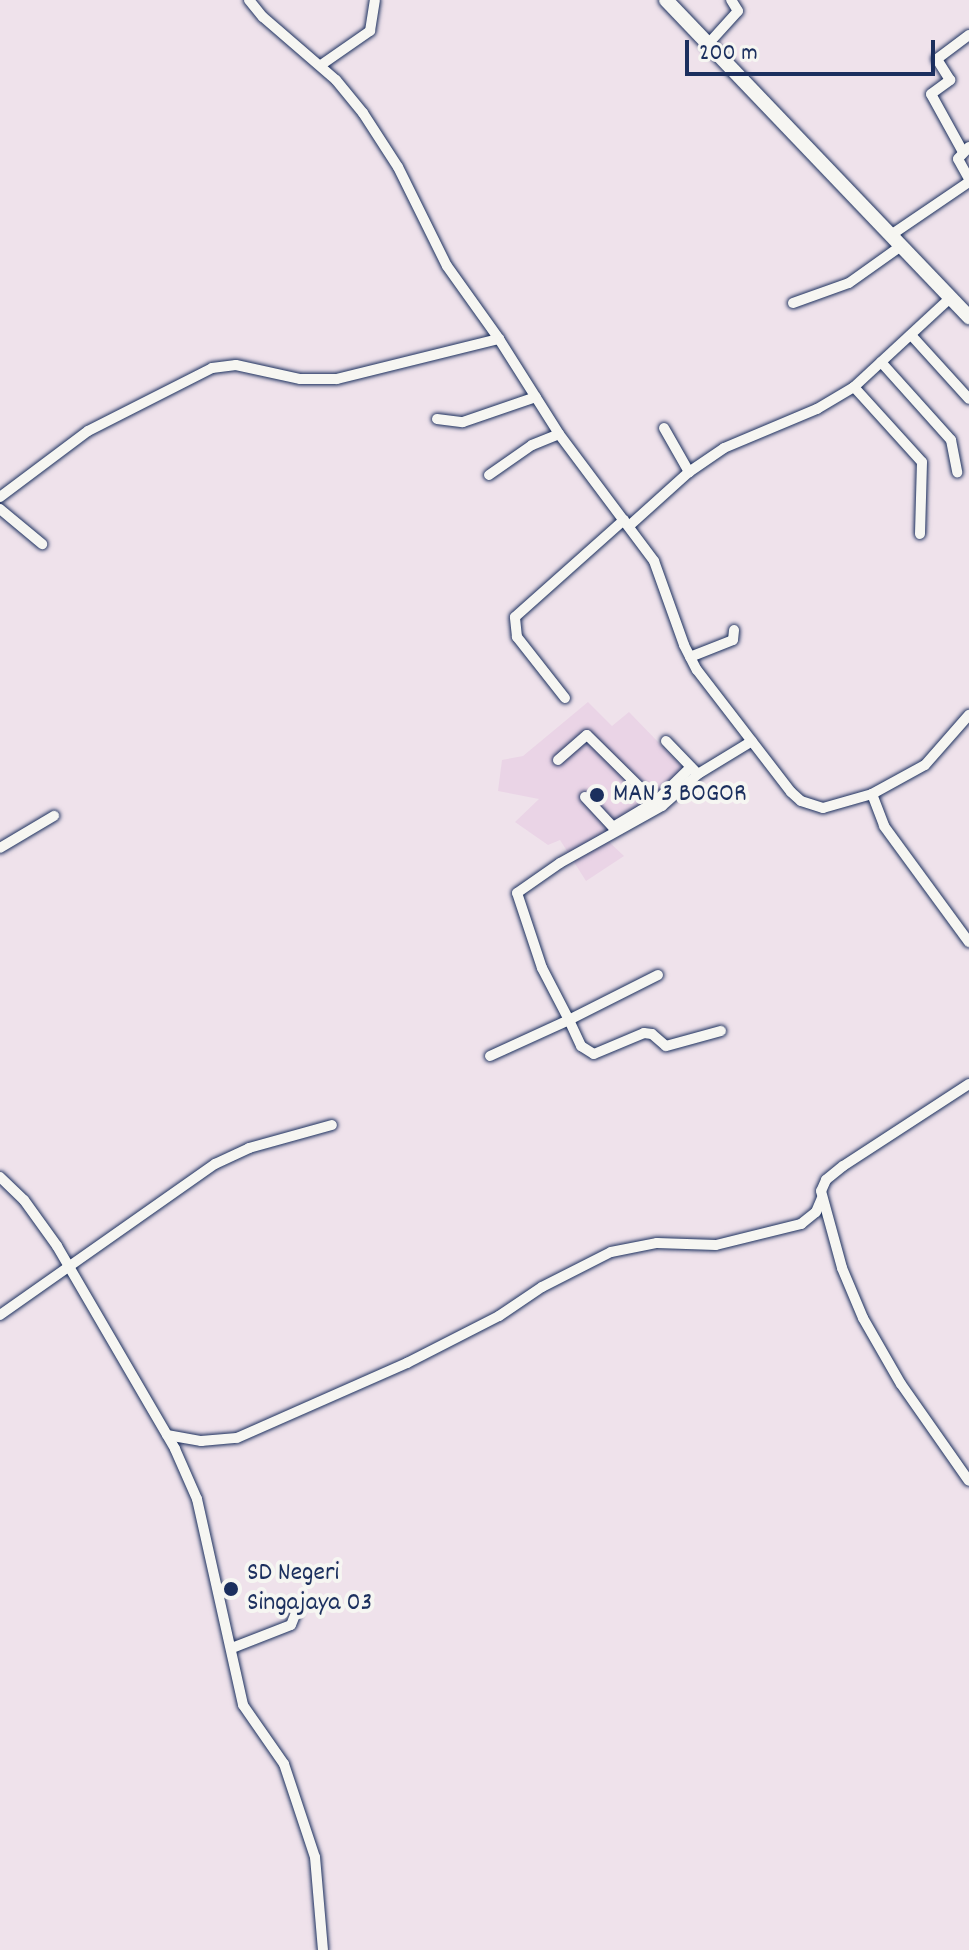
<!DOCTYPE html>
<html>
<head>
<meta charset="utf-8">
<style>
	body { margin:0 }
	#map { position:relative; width:969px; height:1950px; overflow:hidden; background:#efe2eb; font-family:Dekko,sans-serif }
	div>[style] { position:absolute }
	.built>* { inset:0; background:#ead4e6 }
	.roads { filter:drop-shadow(0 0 2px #1b2f5e) drop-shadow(0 0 2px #1b2f5e) }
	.minor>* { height:10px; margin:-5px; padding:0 5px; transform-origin:5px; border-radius:5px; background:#f6f6f2 }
	.secondary>* { height:14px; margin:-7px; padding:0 7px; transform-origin:7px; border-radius:7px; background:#f6f6f2 }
	.dots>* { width:22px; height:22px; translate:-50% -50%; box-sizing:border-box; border:4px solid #f6f6f2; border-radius:50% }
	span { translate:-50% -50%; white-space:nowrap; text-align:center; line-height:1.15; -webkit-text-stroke:8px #f6f6f2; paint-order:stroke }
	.poi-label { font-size:26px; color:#1b2f5e }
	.left { translate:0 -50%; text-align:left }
	.scale { position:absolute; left:685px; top:40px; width:250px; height:36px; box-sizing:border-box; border:4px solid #1b2f5e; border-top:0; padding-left:10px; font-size:24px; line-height:28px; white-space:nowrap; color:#1b2f5e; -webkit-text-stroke:6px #f6f6f2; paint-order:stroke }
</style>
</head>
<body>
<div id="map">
	<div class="built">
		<div style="clip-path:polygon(588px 702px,612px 726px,629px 712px,693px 778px,607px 840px,624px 856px,586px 881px,560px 840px,548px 845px,515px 822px,539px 799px,498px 791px,502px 760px,523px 756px)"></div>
	</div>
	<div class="roads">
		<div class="minor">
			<div style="left:249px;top:0;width:22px;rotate:51deg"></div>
			<div style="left:263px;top:17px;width:96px;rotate:40.8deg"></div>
			<div style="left:336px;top:80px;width:43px;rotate:50.7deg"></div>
			<div style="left:363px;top:113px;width:64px;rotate:57.1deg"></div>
			<div style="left:398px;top:167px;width:110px;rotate:63.7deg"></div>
			<div style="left:447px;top:266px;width:90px;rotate:54.5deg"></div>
			<div style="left:499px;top:339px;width:112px;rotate:57.7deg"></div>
			<div style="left:559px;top:434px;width:159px;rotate:53.2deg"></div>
			<div style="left:654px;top:561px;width:89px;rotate:70.3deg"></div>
			<div style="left:684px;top:645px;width:28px;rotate:63deg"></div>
			<div style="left:697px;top:670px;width:154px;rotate:52.4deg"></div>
			<div style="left:791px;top:792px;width:13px;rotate:42deg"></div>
			<div style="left:801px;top:801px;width:23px;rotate:18deg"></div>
			<div style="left:823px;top:808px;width:51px;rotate:-15.9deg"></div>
			<div style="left:872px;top:794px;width:60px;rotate:-28.7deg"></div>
			<div style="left:925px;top:765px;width:67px;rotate:-48.7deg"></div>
			<div style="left:709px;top:43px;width:43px;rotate:-47.8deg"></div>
			<div style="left:738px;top:11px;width:13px;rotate:-122deg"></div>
			<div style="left:321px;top:65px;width:60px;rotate:-34.8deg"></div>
			<div style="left:370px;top:31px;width:31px;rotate:-81deg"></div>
			<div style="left:969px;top:147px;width:16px;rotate:133deg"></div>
			<div style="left:958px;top:159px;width:23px;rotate:61deg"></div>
			<div style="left:963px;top:152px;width:66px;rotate:-118.9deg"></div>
			<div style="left:931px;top:94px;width:24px;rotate:-36deg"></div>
			<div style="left:950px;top:80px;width:25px;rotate:-122deg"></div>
			<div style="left:937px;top:59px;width:40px;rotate:-37deg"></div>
			<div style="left:891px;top:235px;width:94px;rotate:-34.2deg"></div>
			<div style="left:793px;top:303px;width:59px;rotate:-19.7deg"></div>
			<div style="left:849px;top:283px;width:64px;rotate:-35.4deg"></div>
			<div style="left:911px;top:335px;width:86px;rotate:47.8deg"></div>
			<div style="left:881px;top:362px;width:105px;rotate:48.1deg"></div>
			<div style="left:951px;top:440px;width:33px;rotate:79deg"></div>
			<div style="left:854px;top:387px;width:101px;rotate:47.8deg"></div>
			<div style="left:922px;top:462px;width:72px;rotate:91.6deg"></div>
			<div style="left:437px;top:419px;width:26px;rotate:7deg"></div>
			<div style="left:463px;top:422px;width:77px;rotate:-18.9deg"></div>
			<div style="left:664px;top:428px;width:51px;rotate:60.4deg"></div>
			<div style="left:489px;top:475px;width:52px;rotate:-34.9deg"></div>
			<div style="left:532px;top:445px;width:29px;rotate:-22deg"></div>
			<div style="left:0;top:497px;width:110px;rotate:-36.9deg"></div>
			<div style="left:88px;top:431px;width:139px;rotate:-26.9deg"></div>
			<div style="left:212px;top:368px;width:24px;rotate:-7deg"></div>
			<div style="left:236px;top:365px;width:66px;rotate:12.3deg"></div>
			<div style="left:300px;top:379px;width:37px"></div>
			<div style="left:337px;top:379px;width:167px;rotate:-13.9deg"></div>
			<div style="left:0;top:509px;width:55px;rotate:39.8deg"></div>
			<div style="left:629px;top:526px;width:81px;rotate:-42deg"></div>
			<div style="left:689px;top:472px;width:42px;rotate:-34.4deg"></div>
			<div style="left:724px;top:448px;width:101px;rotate:-22.8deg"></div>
			<div style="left:817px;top:409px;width:43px;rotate:-30.7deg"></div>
			<div style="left:854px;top:387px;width:131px;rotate:-42.8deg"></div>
			<div style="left:690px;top:657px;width:46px;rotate:-21.6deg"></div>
			<div style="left:733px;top:640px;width:10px;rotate:-84deg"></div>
			<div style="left:565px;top:698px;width:78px;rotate:-128.2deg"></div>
			<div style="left:517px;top:637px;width:20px;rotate:-96deg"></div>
			<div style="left:515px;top:617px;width:146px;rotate:-41.7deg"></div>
			<div style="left:666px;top:741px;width:42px;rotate:46deg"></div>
			<div style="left:558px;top:760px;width:38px;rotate:-41deg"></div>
			<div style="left:587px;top:735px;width:95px;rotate:44.6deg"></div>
			<div style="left:872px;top:794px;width:34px;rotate:69deg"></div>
			<div style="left:884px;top:826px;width:144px;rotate:53.8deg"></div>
			<div style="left:585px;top:797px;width:41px;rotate:47deg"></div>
			<div style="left:613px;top:827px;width:49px;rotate:-30.8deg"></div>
			<div style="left:655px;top:802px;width:50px;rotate:-44.2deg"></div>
			<div style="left:0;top:848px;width:63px;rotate:-30.7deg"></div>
			<div style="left:658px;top:975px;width:100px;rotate:153.2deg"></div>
			<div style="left:569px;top:1020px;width:59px;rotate:-117.4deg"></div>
			<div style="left:542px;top:968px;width:79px;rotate:-108.4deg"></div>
			<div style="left:517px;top:893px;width:52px;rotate:-34.9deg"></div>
			<div style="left:560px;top:863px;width:117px;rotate:-29.2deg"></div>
			<div style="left:662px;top:806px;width:48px;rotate:-41.6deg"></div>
			<div style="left:698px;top:774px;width:63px;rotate:-31.4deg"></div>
			<div style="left:490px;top:1056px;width:87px;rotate:-24.5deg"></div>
			<div style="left:569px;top:1020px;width:29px;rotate:65deg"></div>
			<div style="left:581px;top:1046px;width:15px;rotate:32deg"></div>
			<div style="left:594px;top:1054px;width:54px;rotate:-22.8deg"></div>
			<div style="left:644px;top:1033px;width:8px;rotate:7deg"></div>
			<div style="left:652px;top:1034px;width:18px;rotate:41deg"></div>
			<div style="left:666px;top:1046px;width:57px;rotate:-15.3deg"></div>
			<div style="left:969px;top:1084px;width:150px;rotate:146.9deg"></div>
			<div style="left:843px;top:1166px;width:22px;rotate:141deg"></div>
			<div style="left:826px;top:1180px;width:12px;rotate:114deg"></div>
			<div style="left:821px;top:1191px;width:80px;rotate:74.7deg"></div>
			<div style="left:842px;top:1268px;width:54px;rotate:67.2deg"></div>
			<div style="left:863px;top:1318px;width:76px;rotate:60.1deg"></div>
			<div style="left:901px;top:1384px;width:118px;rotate:55deg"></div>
			<div style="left:0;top:1177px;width:33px;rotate:44deg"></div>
			<div style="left:24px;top:1200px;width:57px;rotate:54.3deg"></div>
			<div style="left:57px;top:1246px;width:235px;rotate:59.8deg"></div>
			<div style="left:175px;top:1449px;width:55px;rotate:66.3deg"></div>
			<div style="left:197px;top:1499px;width:211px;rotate:77.4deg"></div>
			<div style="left:243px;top:1705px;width:72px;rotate:55.2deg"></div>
			<div style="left:284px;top:1764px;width:98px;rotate:71.6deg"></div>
			<div style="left:315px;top:1857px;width:93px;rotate:85.1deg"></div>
			<div style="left:0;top:1315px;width:263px;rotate:-35.1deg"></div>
			<div style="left:215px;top:1164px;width:38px;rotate:-25deg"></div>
			<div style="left:249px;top:1148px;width:86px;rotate:-15.5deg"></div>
			<div style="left:167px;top:1435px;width:35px;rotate:10deg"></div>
			<div style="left:201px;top:1441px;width:36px;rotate:-5deg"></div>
			<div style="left:237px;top:1438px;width:186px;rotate:-23.8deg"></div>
			<div style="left:407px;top:1363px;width:103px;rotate:-27.1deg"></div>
			<div style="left:499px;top:1316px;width:52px;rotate:-34deg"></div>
			<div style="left:542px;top:1287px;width:77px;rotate:-26.9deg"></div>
			<div style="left:611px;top:1252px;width:47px;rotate:-11.1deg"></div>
			<div style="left:657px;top:1243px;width:59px;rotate:1.9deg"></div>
			<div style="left:716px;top:1245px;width:88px;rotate:-13.9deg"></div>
			<div style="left:801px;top:1224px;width:19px;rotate:-39deg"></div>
			<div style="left:816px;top:1212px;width:15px;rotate:-67deg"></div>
			<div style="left:232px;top:1648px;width:63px;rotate:-21.3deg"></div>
			<div style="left:291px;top:1625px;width:16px;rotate:-68deg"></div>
		</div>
		<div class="secondary">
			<div style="left:666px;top:0;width:439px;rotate:46.3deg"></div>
		</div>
	</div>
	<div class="dots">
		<div style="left:597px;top:795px;background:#1b2f5e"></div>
		<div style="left:231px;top:1589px;background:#1b2f5e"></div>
	</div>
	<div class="poi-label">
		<span class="left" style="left:613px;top:795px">MAN 3 BOGOR</span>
		<span class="left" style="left:247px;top:1589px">SD Negeri<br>Singajaya 03</span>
	</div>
	<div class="scale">200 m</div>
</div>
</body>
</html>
